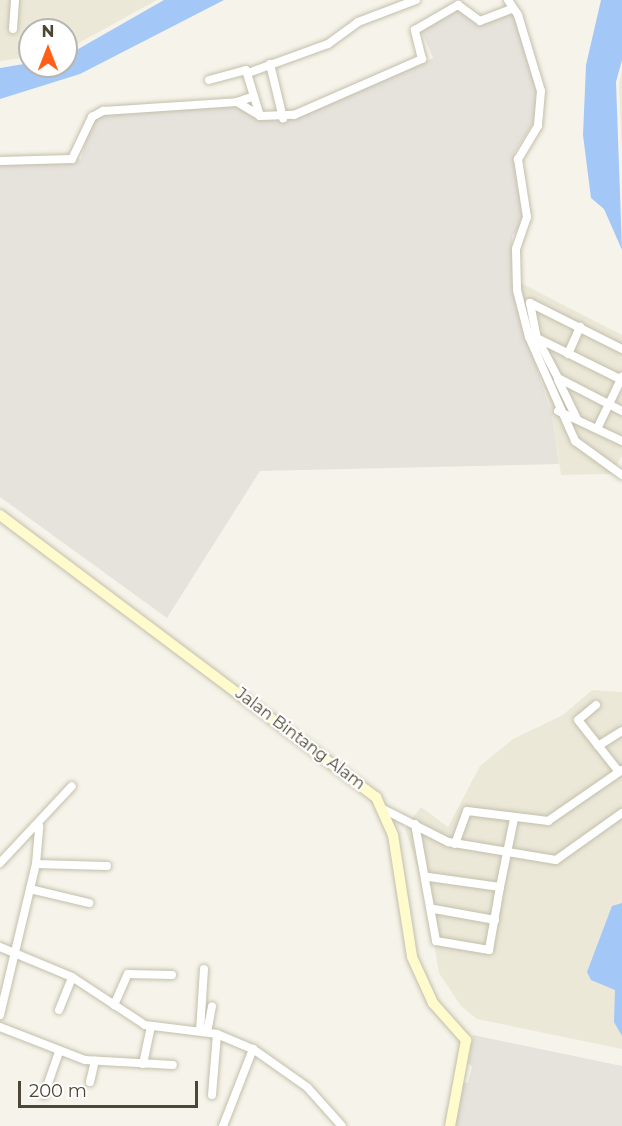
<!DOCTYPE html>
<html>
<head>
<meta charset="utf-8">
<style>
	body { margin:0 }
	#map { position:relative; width:622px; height:1126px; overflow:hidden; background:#f6f4ea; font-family:Montserrat,sans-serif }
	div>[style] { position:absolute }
	.residential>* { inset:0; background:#ebe8d8 }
	.industrial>* { inset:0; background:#e6e3dc }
	.water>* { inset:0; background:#a3c7f7 }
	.roads { filter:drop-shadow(0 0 2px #c3bfac) drop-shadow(0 0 2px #c3bfac) }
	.street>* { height:8px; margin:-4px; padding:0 4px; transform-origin:4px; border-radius:4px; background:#fff }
	.secondary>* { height:10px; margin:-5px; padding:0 5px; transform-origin:5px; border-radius:5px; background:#fffbcc }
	span { translate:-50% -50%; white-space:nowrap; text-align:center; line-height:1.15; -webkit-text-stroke:4.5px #fff; paint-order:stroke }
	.street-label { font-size:16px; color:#4b4737 }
	.north { position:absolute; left:18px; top:18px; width:60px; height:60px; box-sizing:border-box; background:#fff; border:2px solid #b7b5af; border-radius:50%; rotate:0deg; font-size:16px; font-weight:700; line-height:24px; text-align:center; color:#4b4737 }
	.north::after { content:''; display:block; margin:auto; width:21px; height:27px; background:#ff5f19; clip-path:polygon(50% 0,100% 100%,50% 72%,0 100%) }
	.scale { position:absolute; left:18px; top:1081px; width:180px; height:27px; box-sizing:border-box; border:3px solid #4b4737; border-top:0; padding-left:8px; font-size:18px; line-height:21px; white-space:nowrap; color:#4b4737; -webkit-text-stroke:4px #fff; paint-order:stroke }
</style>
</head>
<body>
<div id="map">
	<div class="residential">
		<div style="clip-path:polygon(0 0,157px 0,66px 50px,66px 30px,30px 30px,30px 57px,0 61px)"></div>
		<div style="clip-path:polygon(622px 70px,622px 154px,619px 83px)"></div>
		<div style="clip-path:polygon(513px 279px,622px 335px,622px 456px,610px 474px,561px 475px,552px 415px)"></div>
		<div style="clip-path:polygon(592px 690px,622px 692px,622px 1049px,477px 1019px,461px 1006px,439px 973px,426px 895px,405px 828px,421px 807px,448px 827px,480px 766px,513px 739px,563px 715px)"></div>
	</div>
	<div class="industrial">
		<div style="clip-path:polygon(460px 5px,474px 23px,515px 8px,539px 71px,538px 116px,514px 153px,524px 197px,524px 222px,512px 236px,513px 293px,552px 415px,559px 464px,260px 471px,167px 618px,0 497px,0 162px,81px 159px,92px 118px,99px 109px,119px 105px,234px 102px,257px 117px,291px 115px,433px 58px,422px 32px,425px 23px)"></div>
		<div style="clip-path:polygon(473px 1035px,622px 1066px,622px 1126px,454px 1126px,463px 1082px,468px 1083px,472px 1067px,468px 1063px)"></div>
	</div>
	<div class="water">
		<div style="clip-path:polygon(164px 0,224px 0,80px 74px,0 99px,0 68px,30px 63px,66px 66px,66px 56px)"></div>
		<div style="clip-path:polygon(601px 0,622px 0,622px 60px,616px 82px,622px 250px,604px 209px,591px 198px,583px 135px,586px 65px)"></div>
		<div style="clip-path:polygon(622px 903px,622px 1036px,614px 1022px,615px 990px,591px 980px,587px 972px,612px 906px)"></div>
	</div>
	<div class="roads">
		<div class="street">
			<div style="left:508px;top:0;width:18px;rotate:56deg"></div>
			<div style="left:518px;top:15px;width:79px;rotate:73.2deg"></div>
			<div style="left:541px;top:91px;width:35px;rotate:95deg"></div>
			<div style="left:538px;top:126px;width:39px;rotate:121deg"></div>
			<div style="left:518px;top:159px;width:59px;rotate:81.2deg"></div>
			<div style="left:527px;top:217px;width:34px;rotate:109deg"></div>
			<div style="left:516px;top:249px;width:41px;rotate:88.6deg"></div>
			<div style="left:517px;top:290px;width:49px;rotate:75.7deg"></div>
			<div style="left:529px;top:337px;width:114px;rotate:66.1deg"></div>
			<div style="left:575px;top:441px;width:58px;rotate:35.9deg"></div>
			<div style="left:13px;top:29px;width:29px;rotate:-86deg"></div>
			<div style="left:270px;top:64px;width:56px;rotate:76.5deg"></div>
			<div style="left:248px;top:73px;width:85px;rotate:-19.9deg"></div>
			<div style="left:328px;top:44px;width:37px;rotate:-36deg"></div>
			<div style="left:358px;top:22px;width:62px;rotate:-20.8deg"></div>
			<div style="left:209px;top:80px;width:38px;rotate:-15deg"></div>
			<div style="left:246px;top:70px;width:48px;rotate:73.1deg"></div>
			<div style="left:237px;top:102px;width:27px;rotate:31deg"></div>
			<div style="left:260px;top:116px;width:34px;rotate:-2deg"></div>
			<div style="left:294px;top:115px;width:140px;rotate:-23.6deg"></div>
			<div style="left:422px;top:59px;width:30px;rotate:-104deg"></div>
			<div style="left:415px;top:30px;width:50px;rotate:-30.2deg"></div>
			<div style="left:458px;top:5px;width:27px;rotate:36deg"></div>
			<div style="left:480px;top:21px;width:33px;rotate:-21deg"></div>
			<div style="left:0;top:161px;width:72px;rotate:-1.6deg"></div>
			<div style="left:72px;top:159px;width:47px;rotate:-64.5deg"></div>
			<div style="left:92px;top:117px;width:13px;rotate:-29deg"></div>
			<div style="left:103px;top:111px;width:134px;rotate:-3.8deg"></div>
			<div style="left:237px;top:102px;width:18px;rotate:-19deg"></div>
			<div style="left:537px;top:338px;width:95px;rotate:26.3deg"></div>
			<div style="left:622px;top:349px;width:103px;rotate:-153.4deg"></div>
			<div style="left:530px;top:303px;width:36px;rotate:79deg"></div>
			<div style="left:537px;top:338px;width:45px;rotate:62.3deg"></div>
			<div style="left:558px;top:378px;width:72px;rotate:27.3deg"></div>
			<div style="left:568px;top:354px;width:30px;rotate:-66deg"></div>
			<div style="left:558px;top:380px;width:43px;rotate:64deg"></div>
			<div style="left:558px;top:411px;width:71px;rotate:25.1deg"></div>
			<div style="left:597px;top:429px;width:58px;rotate:-64.3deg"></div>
			<div style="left:596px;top:705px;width:23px;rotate:140deg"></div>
			<div style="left:578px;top:720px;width:66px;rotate:51.7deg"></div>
			<div style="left:598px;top:746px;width:28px;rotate:-32deg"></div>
			<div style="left:385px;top:810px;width:71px;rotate:26.9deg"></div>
			<div style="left:448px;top:842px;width:109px;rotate:9.5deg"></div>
			<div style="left:556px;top:860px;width:81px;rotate:-35.5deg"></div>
			<div style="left:415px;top:824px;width:119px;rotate:79.8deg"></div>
			<div style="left:436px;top:941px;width:54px;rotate:9.6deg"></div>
			<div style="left:489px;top:950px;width:64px;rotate:-80.1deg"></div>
			<div style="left:500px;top:887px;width:72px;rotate:-172deg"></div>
			<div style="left:455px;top:844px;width:35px;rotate:-70deg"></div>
			<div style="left:467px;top:811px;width:82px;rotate:7deg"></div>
			<div style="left:548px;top:821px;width:90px;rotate:-34.6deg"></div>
			<div style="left:0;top:863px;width:105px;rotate:-46.9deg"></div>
			<div style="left:36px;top:864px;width:71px;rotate:1.6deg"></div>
			<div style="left:500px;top:887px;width:69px;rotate:-78.4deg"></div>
			<div style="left:30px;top:889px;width:61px;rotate:13.3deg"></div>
			<div style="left:434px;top:909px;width:62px;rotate:10.2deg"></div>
			<div style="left:0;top:947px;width:78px;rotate:22.6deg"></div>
			<div style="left:72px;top:977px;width:87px;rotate:33.3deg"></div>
			<div style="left:145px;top:1025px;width:73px;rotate:7.1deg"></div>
			<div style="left:217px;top:1034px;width:39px;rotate:23deg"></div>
			<div style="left:253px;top:1049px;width:66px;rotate:35.1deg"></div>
			<div style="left:307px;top:1087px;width:52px;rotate:48.1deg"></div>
			<div style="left:114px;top:1005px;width:34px;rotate:-66deg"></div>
			<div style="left:128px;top:974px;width:44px;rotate:1.3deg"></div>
			<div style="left:59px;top:1010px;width:35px;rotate:-68deg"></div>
			<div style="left:0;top:1015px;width:155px;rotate:-76.6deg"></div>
			<div style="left:36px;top:864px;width:38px;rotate:-85deg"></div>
			<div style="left:0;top:1027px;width:91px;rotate:21.2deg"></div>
			<div style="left:85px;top:1060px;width:88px;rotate:3.3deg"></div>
			<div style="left:200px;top:1031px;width:62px;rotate:-86.3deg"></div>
			<div style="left:207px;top:1032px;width:26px;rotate:-79deg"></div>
			<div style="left:143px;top:1064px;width:38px;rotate:-78deg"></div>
			<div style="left:90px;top:1082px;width:22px;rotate:-77deg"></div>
			<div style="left:44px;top:1095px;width:46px;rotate:-70.8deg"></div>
			<div style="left:212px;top:1095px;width:61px;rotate:-85.3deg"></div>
			<div style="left:223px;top:1126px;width:83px;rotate:-68.7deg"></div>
		</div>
		<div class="secondary">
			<div style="left:0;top:515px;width:470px;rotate:36.9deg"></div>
			<div style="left:376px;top:797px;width:42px;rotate:65.9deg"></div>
			<div style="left:393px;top:835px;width:123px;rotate:81.1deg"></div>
			<div style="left:412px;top:957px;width:51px;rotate:65.5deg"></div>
			<div style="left:433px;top:1003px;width:50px;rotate:48.3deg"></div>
			<div style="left:466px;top:1040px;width:87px;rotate:100.5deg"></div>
		</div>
	</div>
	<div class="street-label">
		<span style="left:300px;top:739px;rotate:37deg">Jalan Bintang Alam</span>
	</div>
	<div class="north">N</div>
	<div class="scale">200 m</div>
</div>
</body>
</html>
